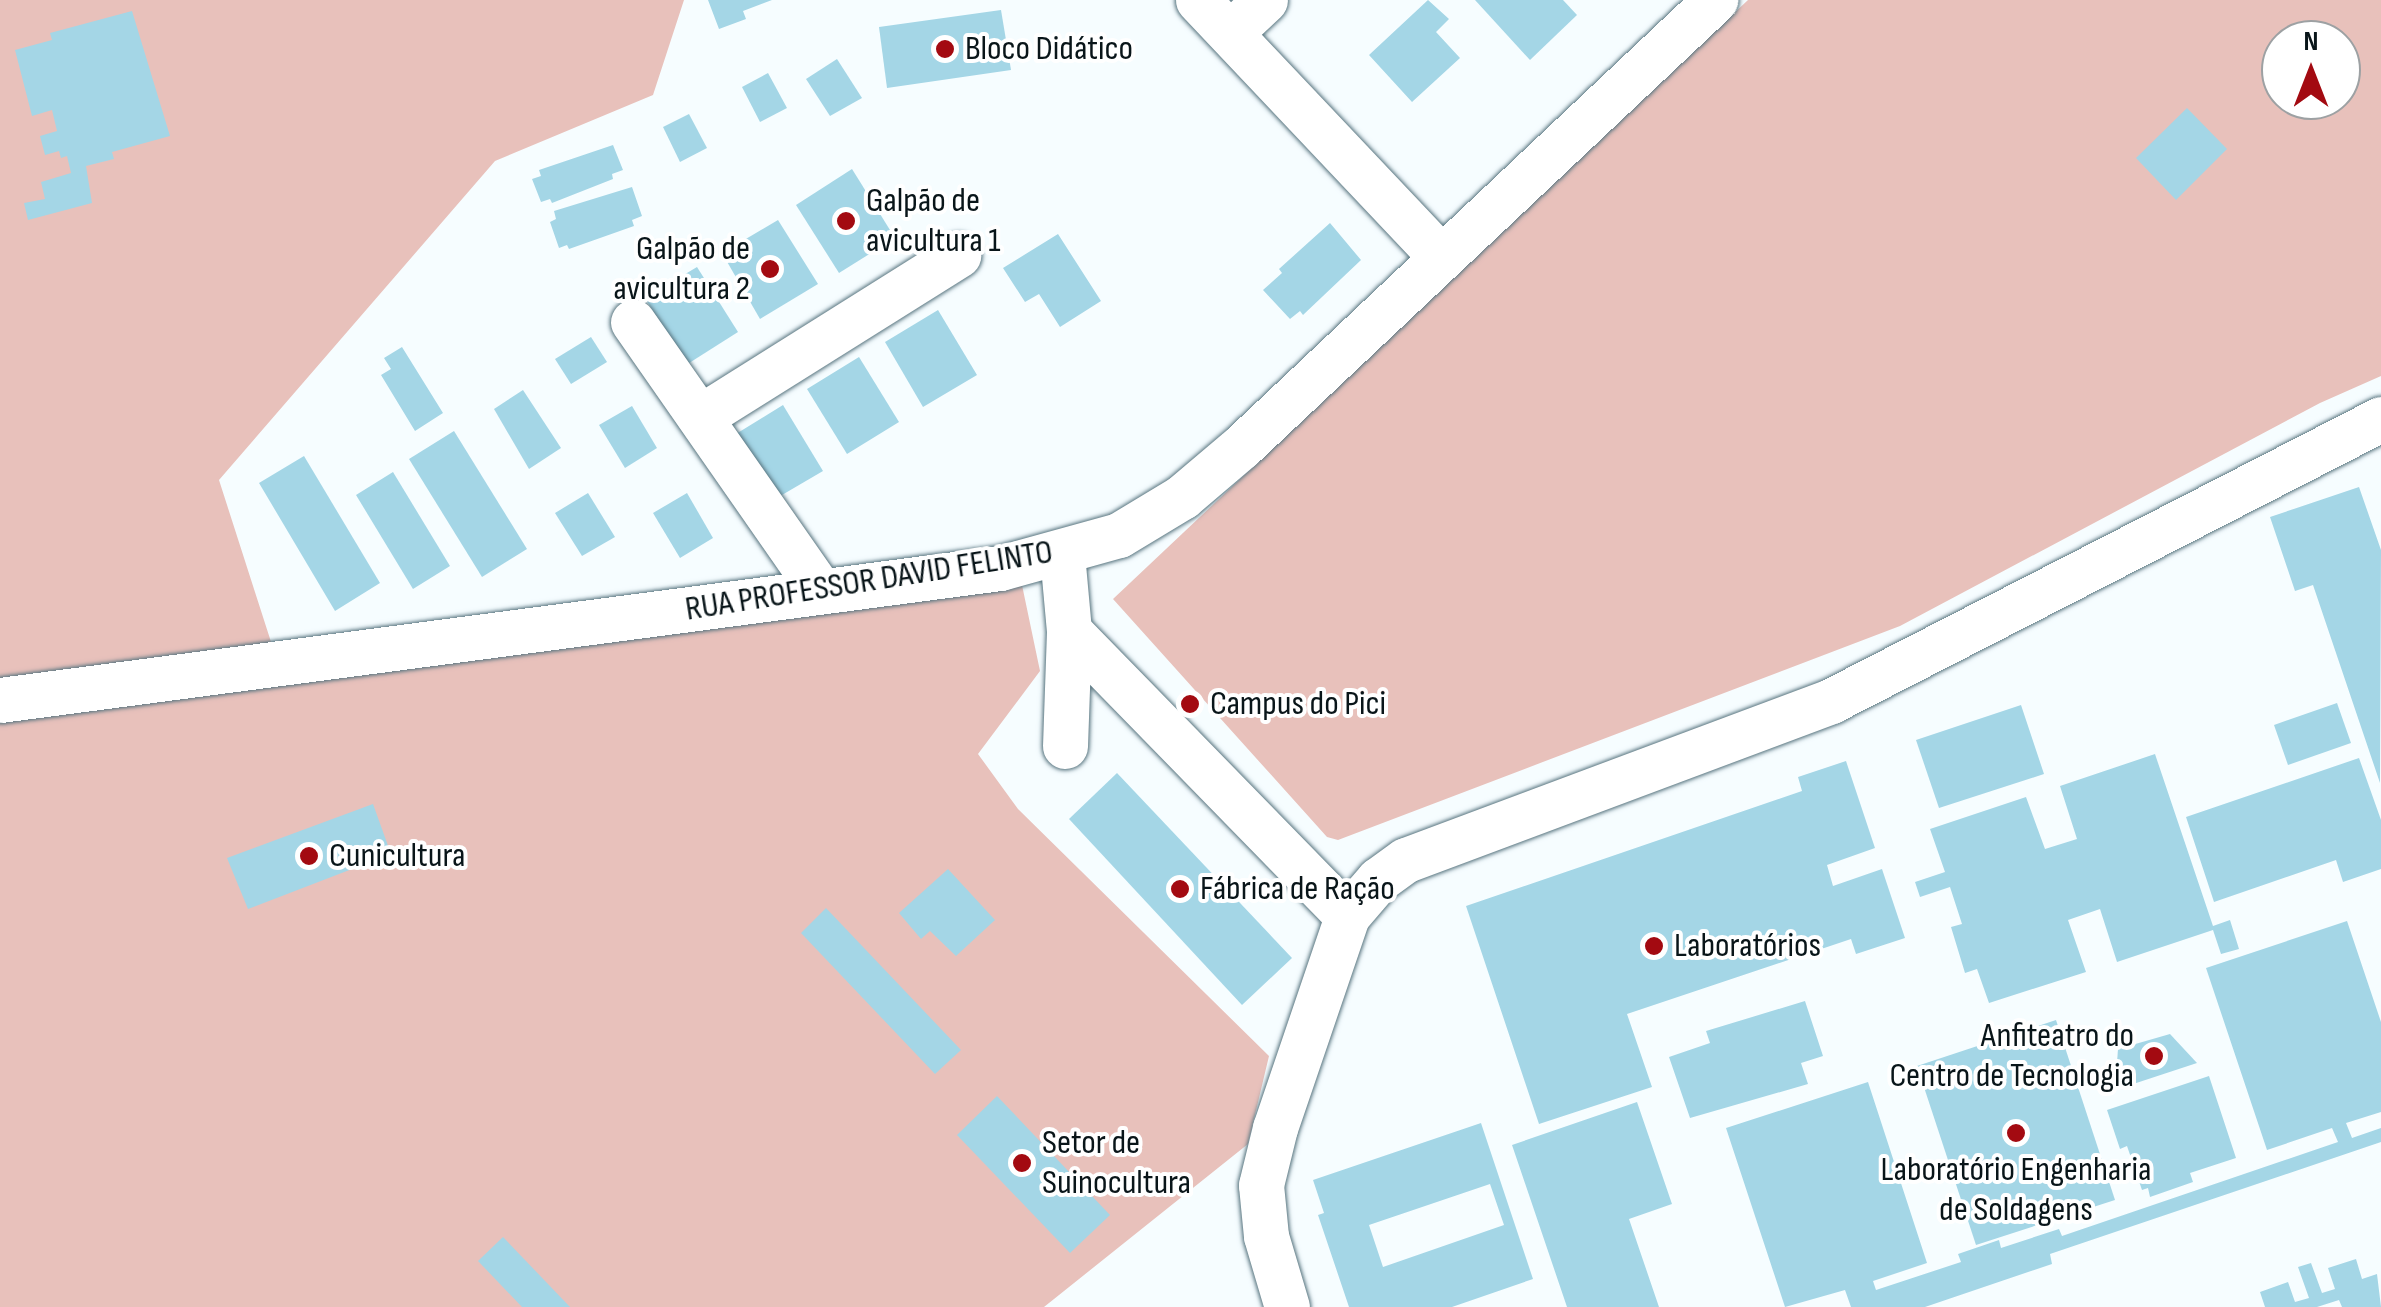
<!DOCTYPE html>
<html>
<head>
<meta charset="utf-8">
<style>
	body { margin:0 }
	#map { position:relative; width:2381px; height:1307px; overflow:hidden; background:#f6fdff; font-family:"Sofia Sans Condensed",sans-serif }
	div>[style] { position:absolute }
	.green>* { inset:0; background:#e8c1bb }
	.building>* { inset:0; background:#a4d6e6 }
	.roads { filter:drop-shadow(0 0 2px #587580) drop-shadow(0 0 2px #587580) }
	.street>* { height:45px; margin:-22.5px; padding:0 22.5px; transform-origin:22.5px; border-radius:22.5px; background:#fff }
	.dots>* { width:28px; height:28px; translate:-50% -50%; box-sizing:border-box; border:5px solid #fff; border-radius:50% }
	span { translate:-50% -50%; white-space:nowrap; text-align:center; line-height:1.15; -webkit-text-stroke:8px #fff; paint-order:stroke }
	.poi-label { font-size:35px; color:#091519 }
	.left { translate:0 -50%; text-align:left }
	.right { translate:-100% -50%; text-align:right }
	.street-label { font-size:35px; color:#091519 }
	.north { position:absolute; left:2261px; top:20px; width:100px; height:100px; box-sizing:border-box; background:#fff; border:2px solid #9da1a3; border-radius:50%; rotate:0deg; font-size:28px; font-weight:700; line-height:40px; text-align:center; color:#091519 }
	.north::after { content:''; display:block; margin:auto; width:35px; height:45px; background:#a30a11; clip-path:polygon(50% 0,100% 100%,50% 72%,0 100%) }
</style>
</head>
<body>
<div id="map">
	<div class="green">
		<div style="clip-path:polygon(0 0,684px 0,653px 95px,495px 161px,219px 480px,272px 645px,0 682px)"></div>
		<div style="clip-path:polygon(evenodd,1748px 0,2381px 0,2381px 376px,2320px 403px,1900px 626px,1338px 840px,1327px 837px,1113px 599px,1748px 0,2281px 40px,2341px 40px,2341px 100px,2281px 100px,2281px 40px)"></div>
		<div style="clip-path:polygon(1022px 585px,1040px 671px,978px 754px,1018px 809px,1269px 1056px,1248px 1144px,1044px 1307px,0 1307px,0 719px)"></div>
	</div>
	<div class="building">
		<div style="clip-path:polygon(708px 0,772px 0,743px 11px,746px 19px,719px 29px)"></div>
		<div style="clip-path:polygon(1428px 0,1449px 19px,1436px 32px,1460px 58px,1412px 102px,1369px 55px)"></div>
		<div style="clip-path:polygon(1475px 0,1563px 0,1577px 15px,1530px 60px)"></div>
		<div style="clip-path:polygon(1001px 10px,1011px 70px,887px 88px,879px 27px)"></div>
		<div style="clip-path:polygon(132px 11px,170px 136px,112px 152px,114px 159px,86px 166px,92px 203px,28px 220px,24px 203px,45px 199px,41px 182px,71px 173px,67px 156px,61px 158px,59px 151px,45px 155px,40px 136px,57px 131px,52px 110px,32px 116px,15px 50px,52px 40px,50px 33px)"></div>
		<div style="clip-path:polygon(837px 59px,862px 98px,830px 116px,806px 79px)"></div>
		<div style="clip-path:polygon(768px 73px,787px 108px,760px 122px,742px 87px)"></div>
		<div style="clip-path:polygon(2187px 108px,2227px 149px,2176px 200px,2136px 158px)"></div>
		<div style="clip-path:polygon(689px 114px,707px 148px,680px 162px,663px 127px)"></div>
		<div style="clip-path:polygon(613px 145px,623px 170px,612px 174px,613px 179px,552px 203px,550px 199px,541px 202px,532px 179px,541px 176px,539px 170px)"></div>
		<div style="clip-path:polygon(852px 169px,895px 238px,839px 273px,796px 205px)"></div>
		<div style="clip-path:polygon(632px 187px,642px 216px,632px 220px,634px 226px,569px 249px,567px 245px,559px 248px,550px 222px,556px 219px,554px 211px)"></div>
		<div style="clip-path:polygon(778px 220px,818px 284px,760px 319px,722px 253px)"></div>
		<div style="clip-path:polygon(1330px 223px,1361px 260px,1303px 315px,1300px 311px,1290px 319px,1263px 290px,1282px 273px,1279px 269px)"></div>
		<div style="clip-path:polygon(1058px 234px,1101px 301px,1060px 327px,1039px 294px,1025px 302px,1003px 268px)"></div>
		<div style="clip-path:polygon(697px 267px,738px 332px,686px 365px,645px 298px)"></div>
		<div style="clip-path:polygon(938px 310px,977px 375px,923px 407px,885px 342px)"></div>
		<div style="clip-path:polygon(591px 337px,607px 362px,571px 384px,555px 359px)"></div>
		<div style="clip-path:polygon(402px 347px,443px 413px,415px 431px,381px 375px,391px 369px,384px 358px)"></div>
		<div style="clip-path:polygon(859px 357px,899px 422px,847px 454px,807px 389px)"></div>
		<div style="clip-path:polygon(523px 390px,561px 448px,529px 469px,494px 409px)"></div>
		<div style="clip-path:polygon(783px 405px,823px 471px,770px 502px,731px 437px)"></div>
		<div style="clip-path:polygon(632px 406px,657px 448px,625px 468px,599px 425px)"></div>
		<div style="clip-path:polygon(454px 431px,527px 549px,482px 577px,409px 459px)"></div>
		<div style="clip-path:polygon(304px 456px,380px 583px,335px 611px,259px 483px)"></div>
		<div style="clip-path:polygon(393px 472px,450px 566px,413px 589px,356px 495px)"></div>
		<div style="clip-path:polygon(2359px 487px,2381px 550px,2380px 783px,2313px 585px,2295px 591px,2270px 517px)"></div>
		<div style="clip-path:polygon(588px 493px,615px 537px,582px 556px,555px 513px)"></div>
		<div style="clip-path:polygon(687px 493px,713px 538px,680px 558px,653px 513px)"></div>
		<div style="clip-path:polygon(2337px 703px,2351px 743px,2288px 765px,2274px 725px)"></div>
		<div style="clip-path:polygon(2021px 705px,2044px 774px,1939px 808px,1916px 740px)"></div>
		<div style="clip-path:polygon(2155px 754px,2213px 926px,2230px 920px,2239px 949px,2221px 954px,2213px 930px,2117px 962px,2100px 909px,2068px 920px,2086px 972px,1989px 1003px,1977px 969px,1965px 973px,1951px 927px,1962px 924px,1950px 887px,1920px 897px,1915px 882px,1945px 872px,1930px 829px,2026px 797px,2045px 849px,2077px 839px,2060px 786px)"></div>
		<div style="clip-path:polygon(2359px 758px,2381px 820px,2381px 869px,2343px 882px,2336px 860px,2214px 902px,2186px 817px)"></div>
		<div style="clip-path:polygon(1846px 761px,1875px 848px,1827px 865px,1833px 886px,1882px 869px,1905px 938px,1856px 954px,1851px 939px,1627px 1014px,1652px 1087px,1539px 1124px,1466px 906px,1802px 791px,1798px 777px)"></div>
		<div style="clip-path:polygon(1117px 773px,1292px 958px,1242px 1005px,1069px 819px)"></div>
		<div style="clip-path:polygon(373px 804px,391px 854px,248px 909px,227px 858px)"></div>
		<div style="clip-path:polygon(948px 869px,995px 920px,956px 956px,930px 931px,921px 939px,899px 913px)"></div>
		<div style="clip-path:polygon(826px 908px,961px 1050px,935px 1074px,801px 933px)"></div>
		<div style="clip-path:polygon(2347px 921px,2381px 1022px,2381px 1112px,2346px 1123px,2352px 1138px,2381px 1128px,2381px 1142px,2050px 1254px,2052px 1264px,1925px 1307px,1851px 1307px,1845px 1290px,1785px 1307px,1726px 1128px,1868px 1082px,1927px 1263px,1873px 1281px,1876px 1290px,1961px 1262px,1958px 1254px,1999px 1240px,2001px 1248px,2059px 1229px,2062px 1236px,2338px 1142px,2332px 1128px,2267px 1150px,2206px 968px)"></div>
		<div style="clip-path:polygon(1805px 1001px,1823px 1056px,1801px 1063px,1808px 1084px,1690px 1118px,1669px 1057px,1710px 1043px,1706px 1031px)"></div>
		<div style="clip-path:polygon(2056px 1020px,2115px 1200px,1976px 1245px,1917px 1066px)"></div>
		<div style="clip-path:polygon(2170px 1034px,2197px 1063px,2115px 1090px,2118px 1049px)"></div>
		<div style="clip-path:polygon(2209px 1076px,2236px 1158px,2190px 1173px,2193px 1182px,2150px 1197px,2148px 1188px,2142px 1190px,2127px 1146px,2120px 1149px,2107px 1110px)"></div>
		<div style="clip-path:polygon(997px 1096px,1110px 1215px,1070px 1253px,957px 1135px)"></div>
		<div style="clip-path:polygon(1637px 1102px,1672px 1204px,1629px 1219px,1659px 1307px,1567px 1307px,1512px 1145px)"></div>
		<div style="clip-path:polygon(evenodd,1481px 1123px,1533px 1279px,1452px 1307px,1349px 1307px,1318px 1215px,1324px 1213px,1313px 1180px,1481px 1123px,1490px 1184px,1504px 1225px,1383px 1267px,1369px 1225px,1490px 1184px)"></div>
		<div style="clip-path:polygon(503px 1237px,570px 1307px,522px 1307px,478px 1261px)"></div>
		<div style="clip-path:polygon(2356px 1259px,2362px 1279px,2377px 1274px,2381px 1307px,2342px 1307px,2339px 1300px,2317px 1307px,2265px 1307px,2260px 1292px,2288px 1282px,2295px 1302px,2309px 1298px,2298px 1267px,2311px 1263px,2322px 1293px,2335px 1289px,2328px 1268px)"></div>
	</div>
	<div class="roads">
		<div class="street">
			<div style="left:1198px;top:0;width:354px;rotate:46.6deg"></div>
			<div style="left:1230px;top:33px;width:48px;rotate:-43.3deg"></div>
			<div style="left:633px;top:322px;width:328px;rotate:55.1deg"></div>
			<div style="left:700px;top:417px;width:305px;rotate:-32.1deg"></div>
			<div style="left:1062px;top:554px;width:77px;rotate:84.8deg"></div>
			<div style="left:1069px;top:631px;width:398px;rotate:45.7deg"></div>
			<div style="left:0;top:700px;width:1009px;rotate:-7.52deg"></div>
			<div style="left:1000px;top:568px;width:123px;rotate:-15.5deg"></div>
			<div style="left:1119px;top:535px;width:74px;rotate:-31.1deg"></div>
			<div style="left:1182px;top:497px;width:77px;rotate:-40.3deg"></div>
			<div style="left:1241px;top:447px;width:652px;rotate:-43.32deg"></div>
			<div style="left:1065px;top:746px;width:115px;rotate:-88deg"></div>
			<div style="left:1287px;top:1307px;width:74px;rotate:-106.5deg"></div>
			<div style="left:1266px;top:1236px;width:51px;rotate:-95.6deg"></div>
			<div style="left:1261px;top:1185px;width:59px;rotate:-76.2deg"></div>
			<div style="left:1275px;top:1128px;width:224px;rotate:-71.2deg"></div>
			<div style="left:1347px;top:916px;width:48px;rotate:-49.3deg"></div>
			<div style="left:1378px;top:880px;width:34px;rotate:-36deg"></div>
			<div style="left:1406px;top:860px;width:454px;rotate:-20.5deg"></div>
			<div style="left:1831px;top:701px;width:618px;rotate:-27.15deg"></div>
		</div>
	</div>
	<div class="dots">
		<div style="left:945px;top:49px;background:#a30a11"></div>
		<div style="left:846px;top:221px;background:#a30a11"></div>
		<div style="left:770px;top:269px;background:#a30a11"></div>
		<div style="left:1190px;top:704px;background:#a30a11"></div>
		<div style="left:309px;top:856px;background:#a30a11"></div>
		<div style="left:1180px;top:889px;background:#a30a11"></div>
		<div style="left:1654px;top:946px;background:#a30a11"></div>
		<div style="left:2154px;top:1056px;background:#a30a11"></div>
		<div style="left:2016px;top:1133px;background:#a30a11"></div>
		<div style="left:1022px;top:1163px;background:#a30a11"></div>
	</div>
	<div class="poi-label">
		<span class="left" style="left:965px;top:49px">Bloco Didático</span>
		<span class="left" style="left:866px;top:221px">Galpão de<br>avicultura 1</span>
		<span class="right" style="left:750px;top:269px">Galpão de<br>avicultura 2</span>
		<span class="left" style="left:1210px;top:704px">Campus do Pici</span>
		<span class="left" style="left:329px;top:856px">Cunicultura</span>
		<span class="left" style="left:1200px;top:889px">Fábrica de Ração</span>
		<span class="left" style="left:1674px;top:946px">Laboratórios</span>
		<span class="right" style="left:2134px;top:1056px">Anfiteatro do<br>Centro de Tecnologia</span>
		<span class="left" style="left:1042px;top:1163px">Setor de<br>Suinocultura</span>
		<span style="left:2016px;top:1190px">Laboratório Engenharia<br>de Soldagens</span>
	</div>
	<div class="street-label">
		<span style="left:869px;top:581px;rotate:-9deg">RUA PROFESSOR DAVID FELINTO</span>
	</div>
	<div class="north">N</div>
</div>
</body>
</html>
